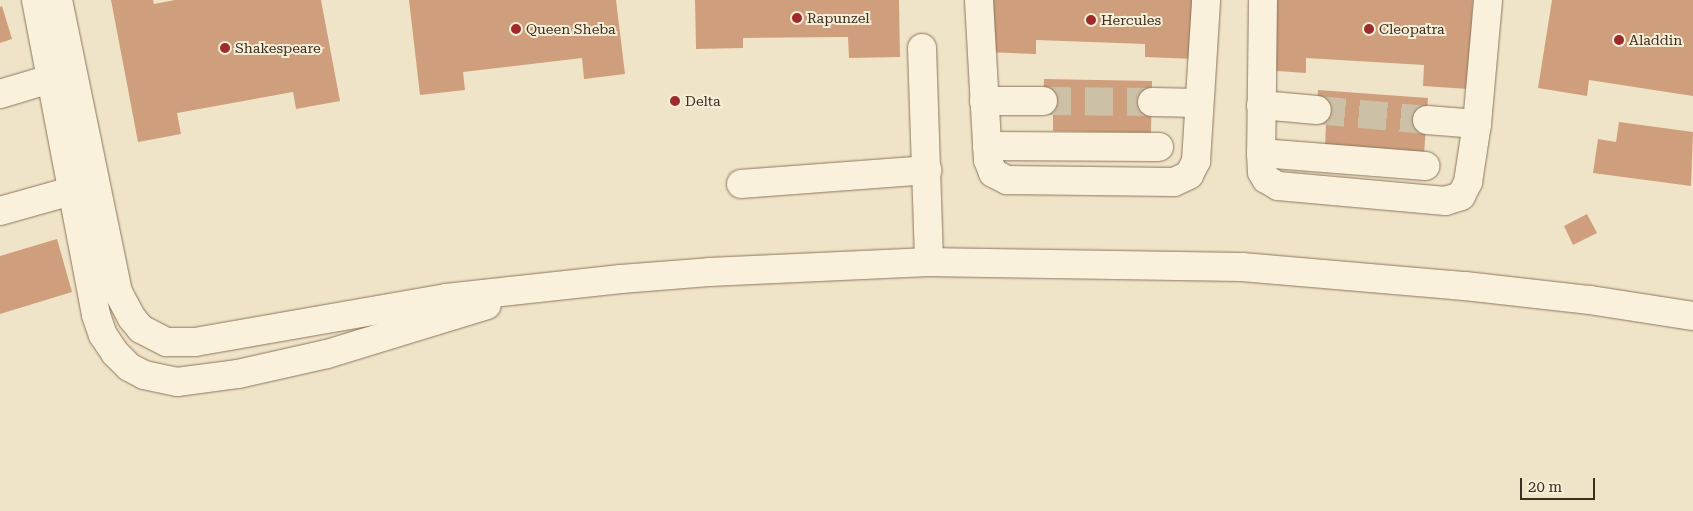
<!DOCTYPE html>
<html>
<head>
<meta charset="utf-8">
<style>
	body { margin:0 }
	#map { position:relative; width:1693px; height:511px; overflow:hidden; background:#f0e4c8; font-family:"Roboto Serif",serif }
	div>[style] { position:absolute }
	.building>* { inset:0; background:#cf9f7d }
	.minor-tunnel>* { height:28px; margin-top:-14px; transform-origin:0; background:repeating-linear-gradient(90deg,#ccc0a6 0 28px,transparent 0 42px) }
	.roads { filter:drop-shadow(0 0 1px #8d765c) drop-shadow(0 0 1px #8d765c) }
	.minor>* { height:28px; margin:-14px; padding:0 14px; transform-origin:14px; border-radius:14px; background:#faf1dc }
	.dots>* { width:14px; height:14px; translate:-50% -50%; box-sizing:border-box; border:2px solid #f7eed8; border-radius:50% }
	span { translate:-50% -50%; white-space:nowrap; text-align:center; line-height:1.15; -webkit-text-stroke:4px #f7eed8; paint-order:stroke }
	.poi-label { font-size:14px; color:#3d2e20 }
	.left { translate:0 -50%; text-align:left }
	.scale { position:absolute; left:1520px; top:478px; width:75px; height:22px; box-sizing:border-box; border:2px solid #3d2e20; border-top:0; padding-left:6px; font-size:15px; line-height:18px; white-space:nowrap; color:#3d2e20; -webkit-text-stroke:4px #f7eed8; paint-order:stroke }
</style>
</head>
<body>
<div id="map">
	<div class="building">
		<div style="clip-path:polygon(111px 0,153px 0,154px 4px,175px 0,321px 0,340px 101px,296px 109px,293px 92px,177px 113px,181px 134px,138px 142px)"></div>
		<div style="clip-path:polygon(409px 0,616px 0,625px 74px,584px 79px,582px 58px,463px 72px,465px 90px,420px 95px)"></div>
		<div style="clip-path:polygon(695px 0,899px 0,900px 57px,849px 58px,848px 37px,743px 38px,743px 48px,696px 49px)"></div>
		<div style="clip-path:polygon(986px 0,1197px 0,1195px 59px,1145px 57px,1145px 44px,1036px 40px,1036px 54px,984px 52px)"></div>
		<div style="clip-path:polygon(1268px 0,1473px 0,1468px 89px,1423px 86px,1424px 65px,1306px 58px,1306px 73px,1264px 70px)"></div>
		<div style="clip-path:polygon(1552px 0,1693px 0,1693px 96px,1589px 80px,1587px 96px,1538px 88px)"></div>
		<div style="clip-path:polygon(2px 6px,12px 39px,0 43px,0 7px)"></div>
		<div style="clip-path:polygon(1044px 79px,1152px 81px,1151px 133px,1053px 131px,1053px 106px,1043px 106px)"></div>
		<div style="clip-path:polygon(1318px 90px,1428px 98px,1424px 155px,1325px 147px,1326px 123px,1316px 122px)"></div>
		<div style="clip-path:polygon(1619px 122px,1693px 132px,1691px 186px,1593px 173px,1598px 139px,1616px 142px)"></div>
		<div style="clip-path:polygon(1587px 214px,1597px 233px,1573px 245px,1564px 226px)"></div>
		<div style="clip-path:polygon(57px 239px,72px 292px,0 314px,0 256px)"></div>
	</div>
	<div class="minor-tunnel">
		<div style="left:1043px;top:101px;width:109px;rotate:0.5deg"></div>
		<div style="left:1317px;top:110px;width:110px;rotate:5.2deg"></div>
	</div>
	<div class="roads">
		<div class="minor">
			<div style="left:36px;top:0;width:321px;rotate:79.2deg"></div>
			<div style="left:96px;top:315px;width:21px;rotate:71deg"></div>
			<div style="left:103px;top:335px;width:22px;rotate:56deg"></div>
			<div style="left:115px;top:353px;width:20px;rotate:45deg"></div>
			<div style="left:129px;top:367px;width:17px;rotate:28deg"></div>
			<div style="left:144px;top:375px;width:34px;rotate:12deg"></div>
			<div style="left:177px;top:382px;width:62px;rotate:-7.5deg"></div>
			<div style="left:238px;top:374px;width:91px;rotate:-12.7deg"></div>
			<div style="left:327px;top:354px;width:167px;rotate:-17deg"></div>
			<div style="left:58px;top:0;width:298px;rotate:78.4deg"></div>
			<div style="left:118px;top:292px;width:30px;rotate:62deg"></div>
			<div style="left:132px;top:318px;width:14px;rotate:51deg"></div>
			<div style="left:141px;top:329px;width:29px;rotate:27deg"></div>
			<div style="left:167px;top:342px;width:28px"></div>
			<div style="left:195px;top:342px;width:255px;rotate:-9.9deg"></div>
			<div style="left:446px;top:298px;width:176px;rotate:-6.2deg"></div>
			<div style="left:621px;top:279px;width:88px;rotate:-4.5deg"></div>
			<div style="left:709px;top:272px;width:220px;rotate:-2.6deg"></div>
			<div style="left:929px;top:262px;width:313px;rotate:0.9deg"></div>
			<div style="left:1242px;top:267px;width:224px;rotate:4.9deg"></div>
			<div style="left:1465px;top:286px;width:126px;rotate:6.4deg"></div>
			<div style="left:1590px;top:300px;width:104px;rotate:8.8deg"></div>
			<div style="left:979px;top:0;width:160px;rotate:86.8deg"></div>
			<div style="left:988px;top:160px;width:14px;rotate:69deg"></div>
			<div style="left:993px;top:173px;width:16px;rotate:27deg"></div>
			<div style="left:1007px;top:180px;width:167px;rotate:0.7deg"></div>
			<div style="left:1174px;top:182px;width:17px;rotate:-25deg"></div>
			<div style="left:1189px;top:175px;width:16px;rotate:-63deg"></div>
			<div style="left:1196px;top:161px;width:161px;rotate:-86.4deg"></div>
			<div style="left:1263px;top:0;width:153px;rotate:90.7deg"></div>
			<div style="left:1261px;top:153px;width:19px;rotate:87deg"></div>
			<div style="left:1262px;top:172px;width:8px;rotate:60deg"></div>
			<div style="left:1266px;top:179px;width:14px;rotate:30deg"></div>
			<div style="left:1278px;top:186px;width:168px;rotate:5.1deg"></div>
			<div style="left:1445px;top:201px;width:17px;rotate:-17deg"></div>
			<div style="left:1461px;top:196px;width:16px;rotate:-63deg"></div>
			<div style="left:1468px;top:182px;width:59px;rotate:-81.2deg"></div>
			<div style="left:1477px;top:124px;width:124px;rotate:-84.9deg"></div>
			<div style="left:922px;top:48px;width:214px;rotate:88.1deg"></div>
			<div style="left:0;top:94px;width:52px;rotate:-16.7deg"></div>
			<div style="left:984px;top:101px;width:59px"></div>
			<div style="left:1152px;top:102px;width:47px;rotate:1.2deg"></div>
			<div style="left:1261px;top:105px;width:56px;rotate:5.1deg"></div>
			<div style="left:1427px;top:120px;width:50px;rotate:4.6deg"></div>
			<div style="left:987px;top:146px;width:172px;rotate:0.3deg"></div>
			<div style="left:1261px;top:153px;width:165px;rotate:4.5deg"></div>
			<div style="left:741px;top:184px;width:187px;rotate:-4.3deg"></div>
			<div style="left:0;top:211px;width:74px;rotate:-15.7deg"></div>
		</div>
	</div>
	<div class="dots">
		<div style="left:797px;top:18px;background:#9e2a2b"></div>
		<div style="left:1091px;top:20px;background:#9e2a2b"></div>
		<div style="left:516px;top:29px;background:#9e2a2b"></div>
		<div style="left:1369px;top:29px;background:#9e2a2b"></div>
		<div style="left:1619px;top:40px;background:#9e2a2b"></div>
		<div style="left:225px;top:48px;background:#9e2a2b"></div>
		<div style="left:675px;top:101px;background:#9e2a2b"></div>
	</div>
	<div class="poi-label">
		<span class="left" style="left:807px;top:18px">Rapunzel</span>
		<span class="left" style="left:1101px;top:20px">Hercules</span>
		<span class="left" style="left:526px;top:29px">Queen Sheba</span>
		<span class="left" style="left:1379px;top:29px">Cleopatra</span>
		<span class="left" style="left:1629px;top:40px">Aladdin</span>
		<span class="left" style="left:235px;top:48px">Shakespeare</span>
		<span class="left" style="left:685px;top:101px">Delta</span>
	</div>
	<div class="scale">20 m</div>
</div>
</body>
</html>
